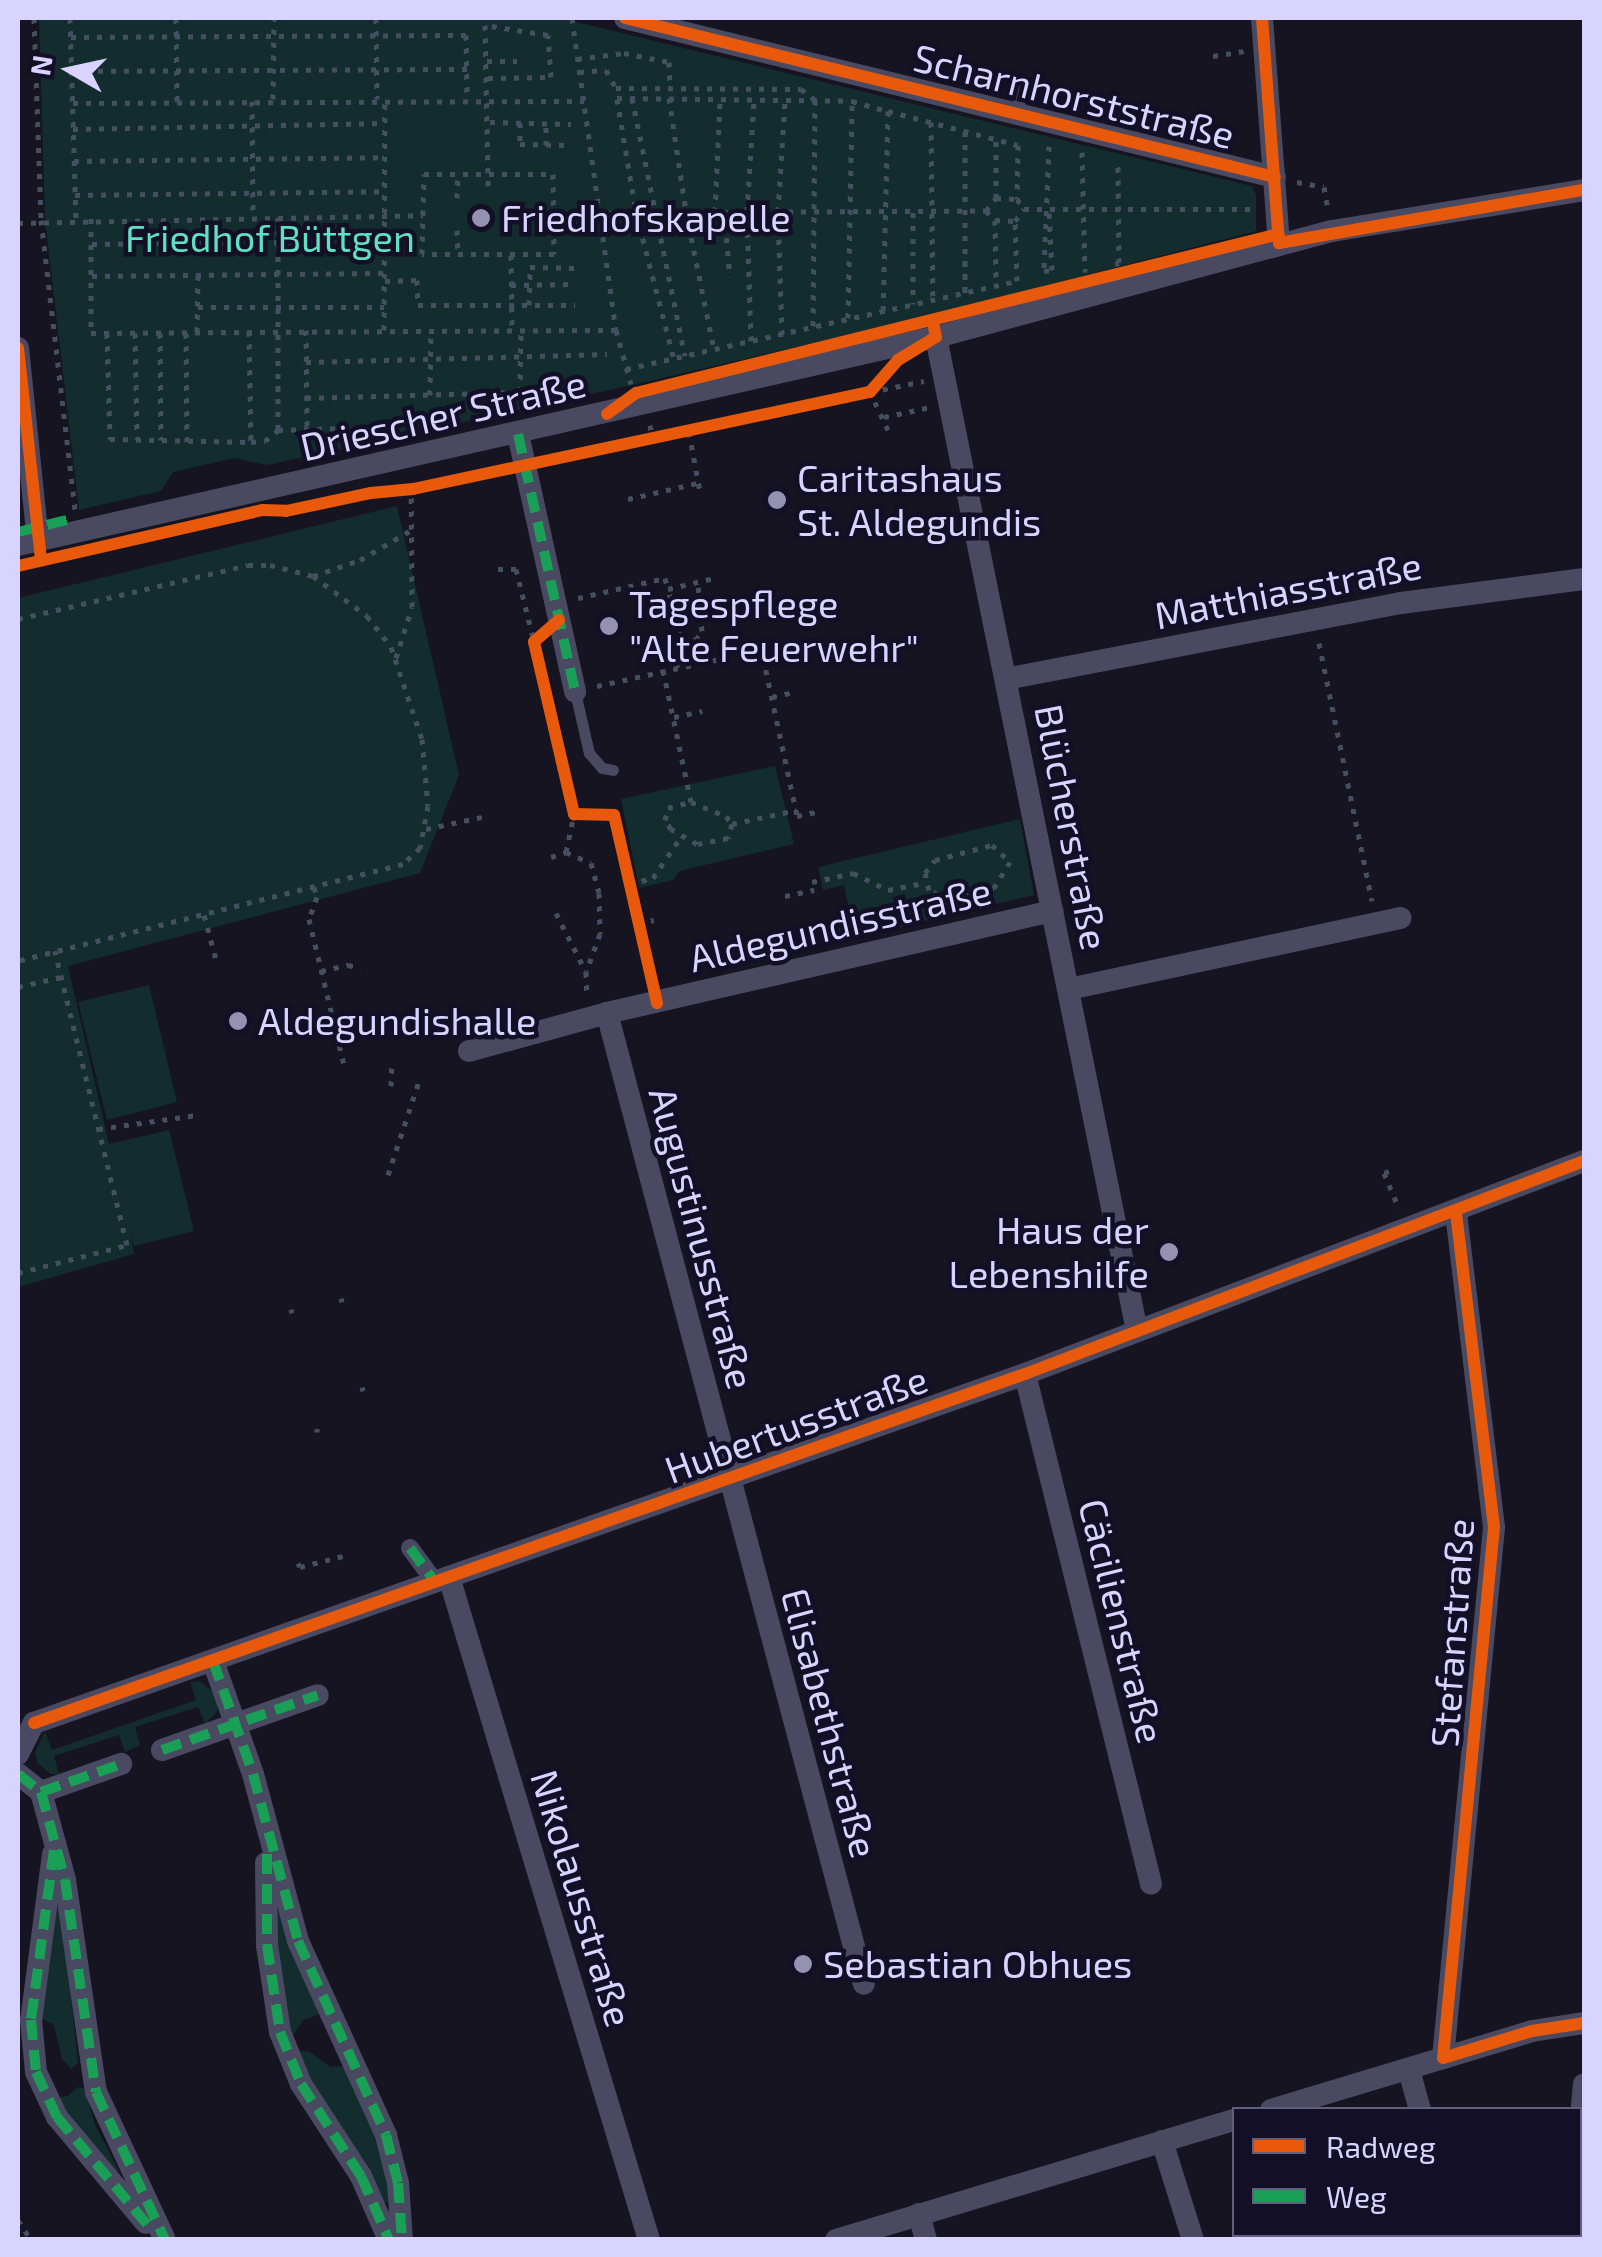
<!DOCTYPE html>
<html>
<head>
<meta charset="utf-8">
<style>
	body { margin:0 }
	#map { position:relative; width:1602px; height:2257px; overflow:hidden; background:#161421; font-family:"Exo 2",sans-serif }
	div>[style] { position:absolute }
	.green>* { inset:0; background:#132c2d }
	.path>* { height:5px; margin-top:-2.5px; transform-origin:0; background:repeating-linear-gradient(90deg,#44505f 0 5px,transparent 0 13px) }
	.service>* { height:11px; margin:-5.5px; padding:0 5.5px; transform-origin:5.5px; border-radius:5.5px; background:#4a4962 }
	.pedestrian>* { height:18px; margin:-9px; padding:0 9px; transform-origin:9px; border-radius:9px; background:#4a4962 }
	.minor>* { height:22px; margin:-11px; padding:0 11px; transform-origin:11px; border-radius:11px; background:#4a4962 }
	.quiet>* { height:10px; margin-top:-5px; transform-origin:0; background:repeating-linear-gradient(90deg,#1a9f57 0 20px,transparent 0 30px) }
	.cycleway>* { height:12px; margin:-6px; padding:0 6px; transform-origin:6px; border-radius:6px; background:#e8590c }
	.dots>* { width:28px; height:28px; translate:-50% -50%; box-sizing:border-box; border:5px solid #130f26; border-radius:50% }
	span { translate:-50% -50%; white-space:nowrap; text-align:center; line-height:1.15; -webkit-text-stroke:9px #130f26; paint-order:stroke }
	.street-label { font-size:38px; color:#d9d4ff }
	.poi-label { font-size:38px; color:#d9d4ff }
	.left { translate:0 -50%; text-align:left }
	.right { translate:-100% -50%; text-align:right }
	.park-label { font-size:38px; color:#5fe0c0 }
	.frame { position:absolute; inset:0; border:20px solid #d9d4ff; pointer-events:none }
	.legend { position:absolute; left:1232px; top:2107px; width:350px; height:130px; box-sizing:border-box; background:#130f26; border:2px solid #625e7d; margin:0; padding:12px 18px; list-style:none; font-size:30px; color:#d9d4ff }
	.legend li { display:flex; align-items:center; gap:20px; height:50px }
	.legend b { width:50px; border:2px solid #625e7d }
	.north { position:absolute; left:20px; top:20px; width:100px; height:100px; -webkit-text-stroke:8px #130f26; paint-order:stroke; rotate:279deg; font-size:28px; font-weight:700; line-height:40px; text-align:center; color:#d9d4ff }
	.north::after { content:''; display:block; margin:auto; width:35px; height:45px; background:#d9d4ff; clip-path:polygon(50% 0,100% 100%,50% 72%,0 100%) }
</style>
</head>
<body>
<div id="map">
	<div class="green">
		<div style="clip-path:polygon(39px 18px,560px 18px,1252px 186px,1256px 195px,1256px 231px,930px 316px,632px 385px,267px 465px,234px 458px,173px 472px,161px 491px,79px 510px,45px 219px)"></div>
		<div style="clip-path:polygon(397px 506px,459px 775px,420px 873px,68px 966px,109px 1144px,169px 1130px,194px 1231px,134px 1246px,130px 1231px,134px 1254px,18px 1287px,18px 598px)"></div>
		<div style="clip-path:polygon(775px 766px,794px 844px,679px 871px,673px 880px,639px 888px,621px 799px)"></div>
		<div style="clip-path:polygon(1020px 819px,1034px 895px,835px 943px,832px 929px,852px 924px,844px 885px,823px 890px,818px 867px)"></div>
		<div style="clip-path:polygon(149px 985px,177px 1102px,107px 1120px,78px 1002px)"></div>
		<div style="clip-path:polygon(199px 1681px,213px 1691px,217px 1703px,217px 1712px,205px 1724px,198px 1707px,135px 1727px,140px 1745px,125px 1752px,119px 1735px,54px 1756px,59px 1774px,50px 1774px,37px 1762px,35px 1752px,45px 1732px,52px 1750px,196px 1700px,190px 1682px)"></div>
		<div style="clip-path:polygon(55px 1904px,61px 1904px,78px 2063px,71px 2069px,62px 2059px,54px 2025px,40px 2018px)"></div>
		<div style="clip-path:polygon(279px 1912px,320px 2014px,303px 2020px,290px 2040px,273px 1914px)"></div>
		<div style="clip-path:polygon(308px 2051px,331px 2067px,344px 2066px,379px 2143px,391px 2202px,383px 2203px,294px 2052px)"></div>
		<div style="clip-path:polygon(78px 2087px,84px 2088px,95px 2125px,119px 2171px,115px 2174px,56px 2098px,68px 2096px)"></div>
	</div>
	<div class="path">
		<div style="left:34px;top:18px;width:202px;rotate:88deg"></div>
		<div style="left:41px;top:220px;width:292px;rotate:83.3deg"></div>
		<div style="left:70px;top:18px;width:200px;rotate:88.3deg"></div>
		<div style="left:176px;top:18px;width:84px;rotate:89.3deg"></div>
		<div style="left:376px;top:18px;width:81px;rotate:89.3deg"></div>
		<div style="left:572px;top:18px;width:315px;rotate:82deg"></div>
		<div style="left:616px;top:330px;width:56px;rotate:74.5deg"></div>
		<div style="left:71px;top:37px;width:395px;rotate:-0.3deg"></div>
		<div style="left:466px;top:35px;width:65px;rotate:89.1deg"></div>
		<div style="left:1213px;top:56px;width:32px;rotate:-9deg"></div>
		<div style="left:577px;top:59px;width:47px;rotate:-7.3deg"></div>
		<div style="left:624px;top:53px;width:46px;rotate:11.3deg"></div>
		<div style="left:669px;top:62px;width:27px;rotate:88deg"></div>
		<div style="left:487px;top:61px;width:30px"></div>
		<div style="left:72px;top:71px;width:395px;rotate:-0.3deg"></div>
		<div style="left:579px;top:72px;width:27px;rotate:-4deg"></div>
		<div style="left:606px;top:70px;width:21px;rotate:61deg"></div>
		<div style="left:616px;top:88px;width:185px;rotate:0.3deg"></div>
		<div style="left:801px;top:89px;width:18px;rotate:38deg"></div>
		<div style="left:815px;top:100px;width:228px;rotate:90.5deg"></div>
		<div style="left:488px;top:78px;width:63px;rotate:-0.9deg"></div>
		<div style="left:551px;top:77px;width:42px;rotate:-94.1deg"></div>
		<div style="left:548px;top:35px;width:64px;rotate:-171deg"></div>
		<div style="left:485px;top:25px;width:163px;rotate:88.9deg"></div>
		<div style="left:617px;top:98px;width:235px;rotate:0.7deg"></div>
		<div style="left:852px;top:101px;width:37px;rotate:16deg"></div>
		<div style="left:888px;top:111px;width:201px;rotate:91.4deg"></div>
		<div style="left:632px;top:98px;width:263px;rotate:78.4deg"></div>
		<div style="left:669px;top:98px;width:115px;rotate:81.5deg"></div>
		<div style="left:686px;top:212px;width:141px;rotate:78.5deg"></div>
		<div style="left:273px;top:99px;width:81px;rotate:-89.3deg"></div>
		<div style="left:617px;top:99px;width:116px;rotate:80.5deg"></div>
		<div style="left:636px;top:213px;width:151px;rotate:75.4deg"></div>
		<div style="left:252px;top:101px;width:116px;rotate:89.5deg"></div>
		<div style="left:73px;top:103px;width:511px;rotate:-0.22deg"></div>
		<div style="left:888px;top:111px;width:134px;rotate:14.7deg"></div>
		<div style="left:1018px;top:145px;width:54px;rotate:91.1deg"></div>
		<div style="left:490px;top:122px;width:81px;rotate:1.4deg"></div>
		<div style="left:931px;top:122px;width:179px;rotate:89.4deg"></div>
		<div style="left:520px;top:123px;width:21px;rotate:90deg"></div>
		<div style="left:520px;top:144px;width:49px;rotate:1.2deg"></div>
		<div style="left:73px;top:129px;width:312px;rotate:-1.1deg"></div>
		<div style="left:965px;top:131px;width:162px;rotate:90deg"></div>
		<div style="left:546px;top:145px;width:22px;rotate:-90deg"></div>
		<div style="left:1049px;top:146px;width:125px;rotate:92.3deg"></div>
		<div style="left:1044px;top:271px;width:8px;rotate:-7deg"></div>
		<div style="left:1052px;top:270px;width:59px;rotate:-92.9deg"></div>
		<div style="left:1082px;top:152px;width:120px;rotate:88.6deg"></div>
		<div style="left:74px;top:161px;width:311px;rotate:-0.7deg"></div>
		<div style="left:424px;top:174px;width:129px"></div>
		<div style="left:553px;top:174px;width:80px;rotate:89.3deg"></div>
		<div style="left:554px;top:254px;width:132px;rotate:180deg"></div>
		<div style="left:422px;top:254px;width:80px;rotate:-88.6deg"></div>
		<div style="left:1297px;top:182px;width:27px;rotate:10deg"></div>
		<div style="left:1324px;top:187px;width:22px;rotate:80deg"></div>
		<div style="left:75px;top:195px;width:310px;rotate:-0.7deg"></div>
		<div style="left:457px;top:198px;width:24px;rotate:-88deg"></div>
		<div style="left:996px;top:198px;width:57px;rotate:-90deg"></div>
		<div style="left:986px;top:211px;width:16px;rotate:-52deg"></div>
		<div style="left:996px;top:198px;width:21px;rotate:3deg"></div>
		<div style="left:1017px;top:199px;width:12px;rotate:55deg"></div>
		<div style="left:715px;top:212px;width:112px;rotate:-87.4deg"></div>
		<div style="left:724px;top:212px;width:65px;rotate:84.7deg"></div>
		<div style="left:913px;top:212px;width:92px;rotate:90deg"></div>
		<div style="left:528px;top:213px;width:458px;rotate:-0.3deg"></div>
		<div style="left:986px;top:211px;width:13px;rotate:45deg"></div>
		<div style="left:995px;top:220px;width:20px;rotate:3deg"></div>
		<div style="left:1015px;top:221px;width:15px;rotate:-53deg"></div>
		<div style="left:1024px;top:209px;width:230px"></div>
		<div style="left:91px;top:218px;width:115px;rotate:90deg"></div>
		<div style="left:91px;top:333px;width:525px;rotate:-0.33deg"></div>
		<div style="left:995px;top:220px;width:66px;rotate:89.1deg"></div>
		<div style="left:18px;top:223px;width:405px;rotate:-1.1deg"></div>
		<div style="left:457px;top:230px;width:24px;rotate:88deg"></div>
		<div style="left:92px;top:244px;width:292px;rotate:-0.6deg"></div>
		<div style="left:511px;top:255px;width:75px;rotate:89.2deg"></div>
		<div style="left:1115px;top:264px;width:4px;rotate:-14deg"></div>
		<div style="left:1119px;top:263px;width:100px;rotate:-90.6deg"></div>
		<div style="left:92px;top:276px;width:292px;rotate:-0.6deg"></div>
		<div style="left:385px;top:281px;width:32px;rotate:-2deg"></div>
		<div style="left:417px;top:280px;width:25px;rotate:88deg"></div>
		<div style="left:418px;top:305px;width:157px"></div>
		<div style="left:511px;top:285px;width:64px;rotate:-0.9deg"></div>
		<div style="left:529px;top:305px;width:38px;rotate:-88deg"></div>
		<div style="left:530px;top:267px;width:45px;rotate:1.3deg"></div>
		<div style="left:198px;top:307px;width:186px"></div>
		<div style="left:848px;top:318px;width:217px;rotate:-88.9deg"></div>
		<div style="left:306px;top:330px;width:99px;rotate:89.4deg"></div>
		<div style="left:384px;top:330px;width:231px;rotate:-89.8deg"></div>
		<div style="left:249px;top:331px;width:111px;rotate:89deg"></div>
		<div style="left:197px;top:332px;width:57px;rotate:-89deg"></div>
		<div style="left:107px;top:333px;width:106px;rotate:88.4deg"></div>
		<div style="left:110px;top:439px;width:141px;rotate:1.2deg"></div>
		<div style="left:251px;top:442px;width:14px;rotate:-4deg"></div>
		<div style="left:265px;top:441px;width:17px;rotate:-40deg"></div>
		<div style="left:278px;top:430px;width:69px;rotate:-1.7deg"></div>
		<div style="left:135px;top:333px;width:106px;rotate:88.9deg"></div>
		<div style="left:160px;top:333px;width:107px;rotate:89.5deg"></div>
		<div style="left:186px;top:333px;width:109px;rotate:89.5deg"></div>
		<div style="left:782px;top:335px;width:123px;rotate:-91.9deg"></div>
		<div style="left:778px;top:212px;width:112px;rotate:-86.4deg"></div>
		<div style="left:751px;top:341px;width:129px;rotate:-91.8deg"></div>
		<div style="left:747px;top:212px;width:112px;rotate:-86.4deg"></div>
		<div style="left:306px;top:362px;width:301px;rotate:-1.5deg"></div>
		<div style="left:626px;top:369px;width:401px;rotate:-12.7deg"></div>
		<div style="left:1017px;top:281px;width:60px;rotate:-91.9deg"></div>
		<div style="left:430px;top:395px;width:65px;rotate:-89.1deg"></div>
		<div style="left:306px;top:398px;width:214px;rotate:-1.6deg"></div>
		<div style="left:520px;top:392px;width:62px;rotate:-89.1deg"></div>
		<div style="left:884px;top:417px;width:48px;rotate:-12deg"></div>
		<div style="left:650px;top:425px;width:15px;rotate:79deg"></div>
		<div style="left:278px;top:430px;width:214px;rotate:-90deg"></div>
		<div style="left:888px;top:430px;width:42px;rotate:-115.3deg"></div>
		<div style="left:870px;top:392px;width:55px;rotate:-11.5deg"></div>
		<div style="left:689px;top:432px;width:61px;rotate:79.6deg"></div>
		<div style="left:628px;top:499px;width:72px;rotate:-12.9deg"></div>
		<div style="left:498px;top:569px;width:18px"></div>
		<div style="left:516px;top:569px;width:75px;rotate:76.1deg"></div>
		<div style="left:313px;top:576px;width:50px;rotate:-18.8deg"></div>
		<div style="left:360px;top:560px;width:61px;rotate:-30.3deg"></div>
		<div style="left:578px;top:598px;width:89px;rotate:-12.9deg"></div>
		<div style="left:665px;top:578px;width:11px;rotate:75deg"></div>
		<div style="left:18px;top:619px;width:236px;rotate:-13.2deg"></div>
		<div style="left:248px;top:565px;width:22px"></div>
		<div style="left:270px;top:565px;width:44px;rotate:14.3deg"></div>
		<div style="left:313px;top:576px;width:67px;rotate:36.5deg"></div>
		<div style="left:367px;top:616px;width:39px;rotate:52deg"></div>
		<div style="left:391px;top:647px;width:97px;rotate:71.4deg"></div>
		<div style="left:422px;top:739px;width:67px;rotate:84.9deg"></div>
		<div style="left:428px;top:806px;width:43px;rotate:100.8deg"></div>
		<div style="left:420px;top:848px;width:23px;rotate:137deg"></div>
		<div style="left:403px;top:864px;width:397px;rotate:165.9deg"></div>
		<div style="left:680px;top:637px;width:16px;rotate:11deg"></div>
		<div style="left:696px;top:640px;width:11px;rotate:-56deg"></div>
		<div style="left:702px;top:631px;width:48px;rotate:-94.8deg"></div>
		<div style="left:1319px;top:643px;width:263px;rotate:78.4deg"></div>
		<div style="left:396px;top:658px;width:53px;rotate:-72.6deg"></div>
		<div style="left:412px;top:607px;width:128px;rotate:-90.4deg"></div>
		<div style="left:677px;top:667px;width:30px;rotate:-84deg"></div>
		<div style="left:680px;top:637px;width:49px;rotate:-104deg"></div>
		<div style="left:668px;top:589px;width:51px;rotate:-13.5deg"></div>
		<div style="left:663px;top:670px;width:135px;rotate:78deg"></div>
		<div style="left:597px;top:686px;width:154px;rotate:-12.4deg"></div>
		<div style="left:747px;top:653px;width:16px;rotate:14deg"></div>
		<div style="left:763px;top:657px;width:163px;rotate:77.9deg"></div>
		<div style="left:797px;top:816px;width:19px;rotate:-12deg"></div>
		<div style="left:772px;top:697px;width:23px;rotate:-13deg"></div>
		<div style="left:674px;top:717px;width:29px;rotate:-12deg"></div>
		<div style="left:691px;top:802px;width:38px;rotate:22deg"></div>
		<div style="left:726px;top:816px;width:10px;rotate:53deg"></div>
		<div style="left:732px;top:824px;width:15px;rotate:106deg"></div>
		<div style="left:728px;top:838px;width:32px;rotate:169deg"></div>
		<div style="left:697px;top:844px;width:30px;rotate:-150deg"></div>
		<div style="left:671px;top:829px;width:11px;rotate:-124deg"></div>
		<div style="left:665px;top:820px;width:12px;rotate:-76deg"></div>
		<div style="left:668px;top:808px;width:24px;rotate:-15deg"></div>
		<div style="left:732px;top:824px;width:66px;rotate:-12.3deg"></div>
		<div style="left:426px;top:829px;width:61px;rotate:-12.2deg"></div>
		<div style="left:992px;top:845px;width:25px;rotate:43deg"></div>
		<div style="left:1010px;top:862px;width:31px;rotate:122deg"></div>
		<div style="left:994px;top:888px;width:45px;rotate:166deg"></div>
		<div style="left:950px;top:899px;width:23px;rotate:-157deg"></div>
		<div style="left:929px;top:890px;width:17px;rotate:-103deg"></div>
		<div style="left:925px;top:873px;width:16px;rotate:-52deg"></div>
		<div style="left:935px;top:860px;width:59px;rotate:-14.7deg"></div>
		<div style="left:566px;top:852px;width:27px;rotate:24deg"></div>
		<div style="left:591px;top:863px;width:31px;rotate:75deg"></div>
		<div style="left:599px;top:893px;width:41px;rotate:88.6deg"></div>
		<div style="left:600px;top:934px;width:40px;rotate:110.2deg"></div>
		<div style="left:586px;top:972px;width:23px;rotate:88deg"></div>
		<div style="left:551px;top:857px;width:16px;rotate:-18deg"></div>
		<div style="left:566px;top:852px;width:39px;rotate:-78deg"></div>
		<div style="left:812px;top:882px;width:42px;rotate:-12.4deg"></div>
		<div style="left:853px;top:873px;width:39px;rotate:26deg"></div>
		<div style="left:888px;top:890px;width:38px;rotate:-11deg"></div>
		<div style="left:629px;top:884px;width:25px;rotate:-14deg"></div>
		<div style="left:653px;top:878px;width:50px;rotate:-55.7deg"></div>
		<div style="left:314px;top:887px;width:10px;rotate:73deg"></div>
		<div style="left:317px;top:897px;width:23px;rotate:110deg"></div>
		<div style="left:309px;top:919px;width:150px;rotate:76.5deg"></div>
		<div style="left:785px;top:896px;width:30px;rotate:-12deg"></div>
		<div style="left:556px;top:913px;width:66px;rotate:63deg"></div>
		<div style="left:204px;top:915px;width:50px;rotate:74.8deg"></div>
		<div style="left:638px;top:923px;width:16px;rotate:-11deg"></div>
		<div style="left:321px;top:971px;width:28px;rotate:-13deg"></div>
		<div style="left:348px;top:965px;width:13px;rotate:13deg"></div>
		<div style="left:18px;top:987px;width:44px;rotate:-13.1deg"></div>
		<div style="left:391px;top:1086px;width:24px;rotate:-88deg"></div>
		<div style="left:98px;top:1129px;width:100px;rotate:-8deg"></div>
		<div style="left:1389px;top:1171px;width:5px;rotate:158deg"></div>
		<div style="left:1384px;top:1173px;width:39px;rotate:67deg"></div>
		<div style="left:388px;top:1175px;width:102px;rotate:-71.7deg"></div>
		<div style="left:18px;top:1273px;width:113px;rotate:-14.4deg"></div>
		<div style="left:127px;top:1245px;width:303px;rotate:-103.8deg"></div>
		<div style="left:341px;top:1298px;width:4px;rotate:76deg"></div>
		<div style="left:291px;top:1309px;width:4px;rotate:76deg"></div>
		<div style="left:362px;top:1387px;width:4px;rotate:76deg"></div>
		<div style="left:317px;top:1428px;width:4px;rotate:90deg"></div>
		<div style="left:298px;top:1563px;width:4px;rotate:63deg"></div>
		<div style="left:300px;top:1567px;width:44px;rotate:-14.3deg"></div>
		<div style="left:18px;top:2220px;width:24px;rotate:57deg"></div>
	</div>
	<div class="service">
		<div style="left:1016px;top:85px;width:27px;rotate:80deg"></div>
		<div style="left:575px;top:692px;width:63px;rotate:77.1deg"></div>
		<div style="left:589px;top:753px;width:20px;rotate:49deg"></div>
		<div style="left:602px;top:768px;width:11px;rotate:10deg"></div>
	</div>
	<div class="pedestrian">
		<div style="left:410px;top:1548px;width:42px;rotate:53.7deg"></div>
	</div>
	<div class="minor">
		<div style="left:625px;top:18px;width:669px;rotate:13.75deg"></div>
		<div style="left:1262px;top:18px;width:226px;rotate:85.7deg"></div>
		<div style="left:936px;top:337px;width:1014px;rotate:78.57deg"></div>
		<div style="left:18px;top:348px;width:194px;rotate:84.1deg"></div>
		<div style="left:518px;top:434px;width:264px;rotate:77.5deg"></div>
		<div style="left:18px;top:545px;width:941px;rotate:-12.77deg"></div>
		<div style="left:936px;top:337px;width:410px;rotate:-15deg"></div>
		<div style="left:1332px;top:231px;width:255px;rotate:-9.2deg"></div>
		<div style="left:1006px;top:679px;width:402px;rotate:-10.9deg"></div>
		<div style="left:1401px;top:603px;width:185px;rotate:-7.5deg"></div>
		<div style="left:1069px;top:989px;width:339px;rotate:-12.1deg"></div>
		<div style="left:607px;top:1013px;width:1004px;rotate:75.18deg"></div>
		<div style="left:469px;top:1051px;width:143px;rotate:-15.4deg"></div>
		<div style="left:607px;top:1013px;width:457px;rotate:-12.9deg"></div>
		<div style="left:1025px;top:1374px;width:525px;rotate:76.12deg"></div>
		<div style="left:449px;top:1577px;width:693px;rotate:73.21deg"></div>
		<div style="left:213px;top:1661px;width:120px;rotate:70.5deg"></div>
		<div style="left:253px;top:1774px;width:173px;rotate:74.9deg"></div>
		<div style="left:298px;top:1941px;width:213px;rotate:65.6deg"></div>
		<div style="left:386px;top:2135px;width:49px;rotate:76deg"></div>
		<div style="left:398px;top:2183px;width:57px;rotate:86deg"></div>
		<div style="left:162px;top:1750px;width:165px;rotate:-19.4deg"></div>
		<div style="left:18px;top:1754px;width:35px;rotate:-63deg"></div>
		<div style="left:34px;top:1723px;width:1051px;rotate:-19.4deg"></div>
		<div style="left:1025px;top:1374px;width:598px;rotate:-20.86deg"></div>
		<div style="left:18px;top:1774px;width:29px;rotate:38deg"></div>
		<div style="left:41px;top:1792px;width:91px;rotate:74.7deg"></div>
		<div style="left:65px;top:1880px;width:214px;rotate:81.7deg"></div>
		<div style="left:96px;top:2092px;width:163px;rotate:65deg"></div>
		<div style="left:41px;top:1792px;width:85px;rotate:-19.3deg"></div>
		<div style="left:53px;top:1854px;width:167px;rotate:97.5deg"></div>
		<div style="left:31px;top:2020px;width:52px;rotate:84.5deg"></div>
		<div style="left:36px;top:2072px;width:50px;rotate:65deg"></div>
		<div style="left:57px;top:2117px;width:138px;rotate:50deg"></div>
		<div style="left:266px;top:1863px;width:82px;rotate:89.3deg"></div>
		<div style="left:267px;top:1945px;width:88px;rotate:81.5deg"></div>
		<div style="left:280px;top:2032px;width:56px;rotate:68deg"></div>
		<div style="left:301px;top:2084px;width:110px;rotate:56.9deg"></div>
		<div style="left:361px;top:2176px;width:70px;rotate:66.4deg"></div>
		<div style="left:1443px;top:2058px;width:533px;rotate:-84.51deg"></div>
		<div style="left:1494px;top:1527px;width:316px;rotate:-96.9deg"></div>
		<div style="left:1409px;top:2070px;width:41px;rotate:74.6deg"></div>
		<div style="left:1271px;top:2110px;width:273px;rotate:-16.8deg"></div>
		<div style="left:1532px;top:2031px;width:53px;rotate:-8.7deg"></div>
		<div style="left:1580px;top:2126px;width:42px;rotate:-84.6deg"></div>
		<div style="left:1162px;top:2141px;width:104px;rotate:72.6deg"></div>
		<div style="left:919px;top:2214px;width:27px;rotate:75deg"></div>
		<div style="left:836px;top:2240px;width:416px;rotate:-16.8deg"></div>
		<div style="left:1562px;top:2240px;width:7px;rotate:-63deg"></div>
	</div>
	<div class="quiet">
		<div style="left:518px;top:434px;width:264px;rotate:77.5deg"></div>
		<div style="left:18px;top:532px;width:59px;rotate:-13.8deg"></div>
		<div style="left:410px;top:1548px;width:42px;rotate:53.7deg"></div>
		<div style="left:213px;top:1661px;width:120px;rotate:70.5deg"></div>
		<div style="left:253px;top:1774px;width:173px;rotate:74.9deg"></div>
		<div style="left:298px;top:1941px;width:213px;rotate:65.6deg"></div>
		<div style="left:386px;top:2135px;width:49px;rotate:76deg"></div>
		<div style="left:398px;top:2183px;width:57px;rotate:86deg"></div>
		<div style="left:162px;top:1750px;width:165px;rotate:-19.4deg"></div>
		<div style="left:18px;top:1774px;width:29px;rotate:38deg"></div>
		<div style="left:41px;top:1792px;width:91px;rotate:74.7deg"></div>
		<div style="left:65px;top:1880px;width:214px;rotate:81.7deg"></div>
		<div style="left:96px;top:2092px;width:163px;rotate:65deg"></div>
		<div style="left:41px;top:1792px;width:85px;rotate:-19.3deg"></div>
		<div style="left:54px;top:1850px;width:172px;rotate:97.7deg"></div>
		<div style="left:31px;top:2020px;width:52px;rotate:84.5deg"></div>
		<div style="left:36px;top:2072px;width:50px;rotate:65deg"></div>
		<div style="left:57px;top:2117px;width:146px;rotate:50deg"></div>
		<div style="left:267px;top:1854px;width:91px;rotate:90deg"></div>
		<div style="left:267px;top:1945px;width:88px;rotate:81.5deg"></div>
		<div style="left:280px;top:2032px;width:56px;rotate:68deg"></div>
		<div style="left:301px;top:2084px;width:110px;rotate:56.9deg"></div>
		<div style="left:361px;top:2176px;width:70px;rotate:66.4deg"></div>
	</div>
	<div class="cycleway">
		<div style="left:625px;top:18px;width:669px;rotate:13.75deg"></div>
		<div style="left:1262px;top:18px;width:226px;rotate:85.7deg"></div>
		<div style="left:1279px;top:243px;width:310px;rotate:-9.9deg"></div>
		<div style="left:18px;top:348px;width:213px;rotate:83.8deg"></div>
		<div style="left:607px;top:414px;width:36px;rotate:-36deg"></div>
		<div style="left:636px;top:393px;width:662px;rotate:-13.89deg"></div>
		<div style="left:18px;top:566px;width:251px;rotate:-12.9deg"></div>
		<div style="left:263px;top:510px;width:23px;rotate:2deg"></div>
		<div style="left:286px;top:511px;width:87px;rotate:-12deg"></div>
		<div style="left:371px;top:493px;width:42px;rotate:-5.4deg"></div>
		<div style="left:413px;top:489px;width:467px;rotate:-12deg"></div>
		<div style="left:870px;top:392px;width:43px;rotate:-48.8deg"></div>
		<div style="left:898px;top:360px;width:44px;rotate:-31.2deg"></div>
		<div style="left:936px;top:337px;width:14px;rotate:-102deg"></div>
		<div style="left:559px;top:620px;width:33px;rotate:139deg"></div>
		<div style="left:534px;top:642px;width:177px;rotate:76.9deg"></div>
		<div style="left:574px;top:814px;width:40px;rotate:1.4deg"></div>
		<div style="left:614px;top:815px;width:193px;rotate:77.1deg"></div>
		<div style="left:1456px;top:1213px;width:316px;rotate:83.1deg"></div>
		<div style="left:1494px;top:1527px;width:533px;rotate:95.49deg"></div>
		<div style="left:1443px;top:2058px;width:93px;rotate:-16.9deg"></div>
		<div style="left:1532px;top:2031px;width:53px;rotate:-8.7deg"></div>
		<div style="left:34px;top:1723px;width:1051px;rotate:-19.4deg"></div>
		<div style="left:1025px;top:1374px;width:598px;rotate:-20.86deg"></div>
	</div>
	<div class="dots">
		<div style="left:481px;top:218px;background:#9591b1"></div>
		<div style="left:777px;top:500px;background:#9591b1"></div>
		<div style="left:609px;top:626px;background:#9591b1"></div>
		<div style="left:238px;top:1021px;background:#9591b1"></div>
		<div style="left:1169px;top:1252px;background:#9591b1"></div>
		<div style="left:803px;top:1964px;background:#9591b1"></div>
	</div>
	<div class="street-label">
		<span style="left:1074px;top:96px;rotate:14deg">Scharnhorststraße</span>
		<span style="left:443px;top:415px;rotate:-13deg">Driescher Straße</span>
		<span style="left:1288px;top:590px;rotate:-11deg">Matthiasstraße</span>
		<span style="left:1072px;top:827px;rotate:79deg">Blücherstraße</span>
		<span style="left:840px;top:924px;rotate:-13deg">Aldegundisstraße</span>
		<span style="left:702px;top:1238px;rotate:75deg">Augustinusstraße</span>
		<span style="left:796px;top:1424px;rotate:-20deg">Hubertusstraße</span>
		<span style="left:1122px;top:1621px;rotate:76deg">Cäcilienstraße</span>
		<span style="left:1452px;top:1633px;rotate:-86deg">Stefanstraße</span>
		<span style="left:830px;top:1723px;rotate:75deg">Elisabethstraße</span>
		<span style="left:582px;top:1898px;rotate:73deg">Nikolausstraße</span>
	</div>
	<div class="poi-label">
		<span class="left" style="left:501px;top:218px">Friedhofskapelle</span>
		<span class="left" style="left:797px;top:500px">Caritashaus<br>St. Aldegundis</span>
		<span class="left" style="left:629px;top:626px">Tagespflege<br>"Alte Feuerwehr"</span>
		<span class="left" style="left:258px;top:1021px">Aldegundishalle</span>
		<span class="right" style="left:1149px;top:1252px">Haus der<br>Lebenshilfe</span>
		<span class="left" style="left:823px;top:1964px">Sebastian Obhues</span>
	</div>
	<div class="park-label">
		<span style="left:270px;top:238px">Friedhof Büttgen</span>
	</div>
	<div class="frame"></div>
	<ul class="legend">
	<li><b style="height:12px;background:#e8590c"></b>Radweg</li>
	<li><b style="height:12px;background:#1a9f57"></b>Weg</li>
	</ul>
	<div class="north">N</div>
</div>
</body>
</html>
